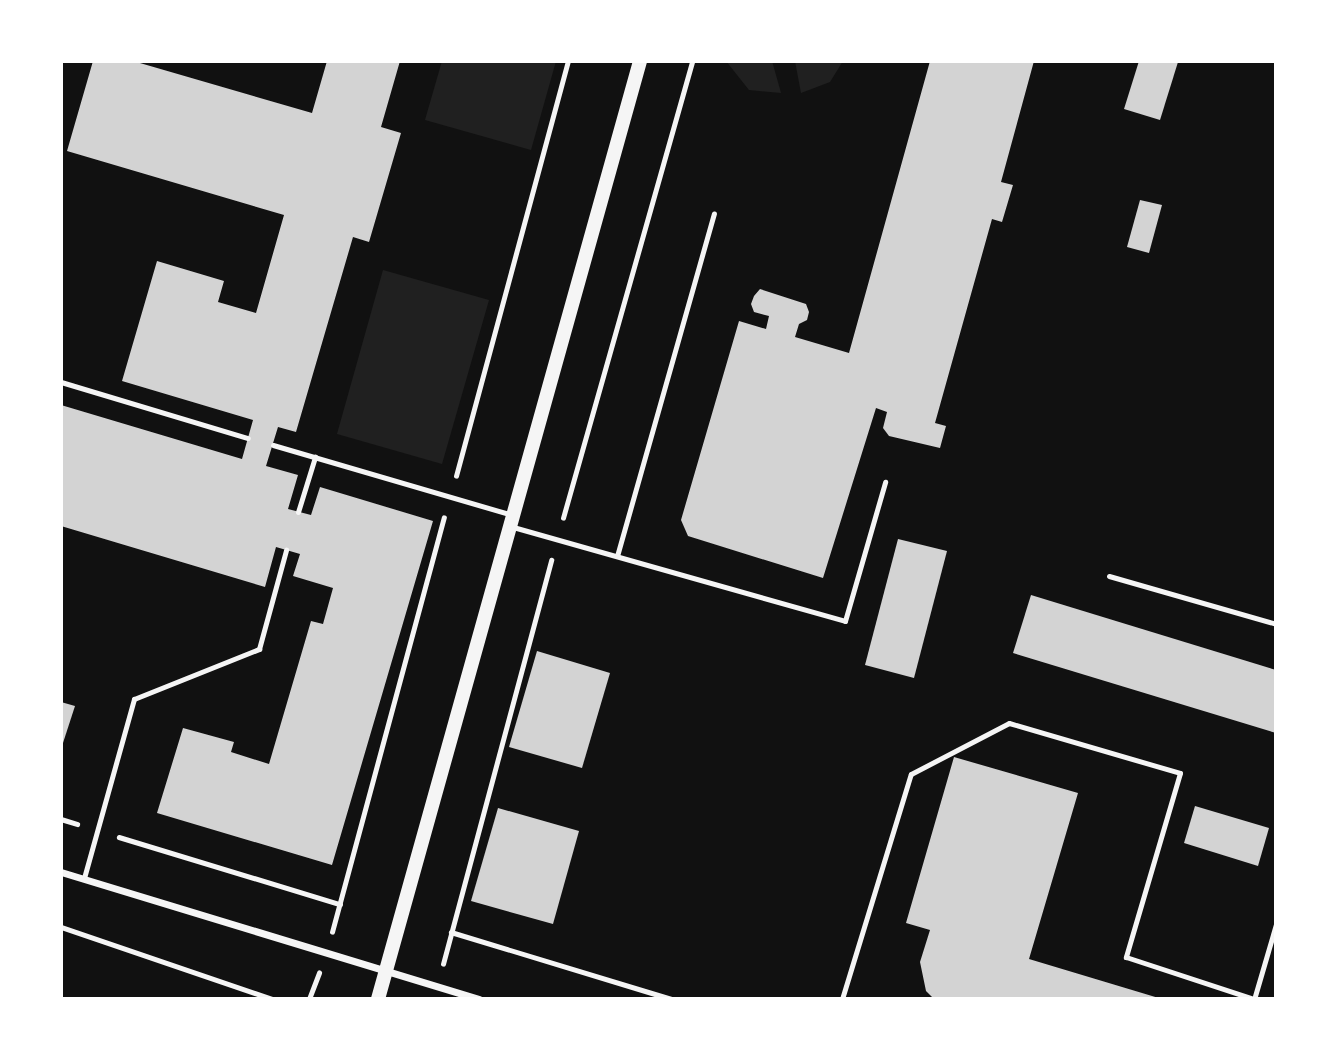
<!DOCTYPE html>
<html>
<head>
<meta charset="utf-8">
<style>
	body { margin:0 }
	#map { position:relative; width:1337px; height:1060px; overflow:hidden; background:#111; font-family:"Playfair Display",serif }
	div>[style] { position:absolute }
	.green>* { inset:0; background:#202020 }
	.building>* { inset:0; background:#d3d3d3 }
	.path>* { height:4.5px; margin:-2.25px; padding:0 2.25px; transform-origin:2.25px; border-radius:2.25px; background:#f5f5f5 }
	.service>* { height:5px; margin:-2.5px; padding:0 2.5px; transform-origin:2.5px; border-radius:2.5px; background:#f5f5f5 }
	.minor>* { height:7px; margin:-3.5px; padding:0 3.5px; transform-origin:3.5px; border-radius:3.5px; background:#f5f5f5 }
	.secondary>* { height:14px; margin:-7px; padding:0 7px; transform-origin:7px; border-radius:7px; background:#f5f5f5 }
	span { translate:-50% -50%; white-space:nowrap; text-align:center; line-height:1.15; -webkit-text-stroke:6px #fff; paint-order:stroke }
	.frame { position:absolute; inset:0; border:63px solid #fff; pointer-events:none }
</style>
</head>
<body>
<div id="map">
	<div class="green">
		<div style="clip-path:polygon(442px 61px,556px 61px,531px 150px,425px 120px)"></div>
		<div style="clip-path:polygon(726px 61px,772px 61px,781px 93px,749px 90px)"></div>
		<div style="clip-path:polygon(795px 61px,843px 61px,830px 82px,801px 93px)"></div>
		<div style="clip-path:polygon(383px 270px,489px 300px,442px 464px,337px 434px)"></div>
	</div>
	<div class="building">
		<div style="clip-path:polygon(93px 61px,133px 61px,312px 113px,327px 61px,400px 61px,381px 127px,401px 133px,369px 242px,353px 237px,296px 432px,278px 427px,266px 466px,298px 475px,288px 509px,311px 515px,320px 487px,433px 521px,332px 865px,157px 813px,183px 728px,234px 742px,231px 752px,269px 764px,311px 621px,323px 624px,333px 588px,293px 576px,300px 554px,276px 547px,265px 587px,61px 526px,61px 405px,242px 459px,253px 420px,122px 381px,157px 261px,224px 281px,218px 302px,256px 313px,284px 215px,67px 151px)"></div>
		<div style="clip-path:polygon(930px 61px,1034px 61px,1001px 182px,1013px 185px,1002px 222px,992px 219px,935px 423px,946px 426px,940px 448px,889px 436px,883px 428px,887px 412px,876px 408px,823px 578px,688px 536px,681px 520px,739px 321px,766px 329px,769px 316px,754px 312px,751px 304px,754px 296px,760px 289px,806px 304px,809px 312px,807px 320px,799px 324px,795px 337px,849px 353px)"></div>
		<div style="clip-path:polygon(1139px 61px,1178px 62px,1160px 120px,1124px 109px)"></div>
		<div style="clip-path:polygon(1140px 200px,1162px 205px,1149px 253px,1127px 247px)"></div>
		<div style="clip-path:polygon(898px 539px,947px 551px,914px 678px,865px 665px)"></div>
		<div style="clip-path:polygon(1031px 595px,1276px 670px,1276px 733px,1013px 653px)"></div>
		<div style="clip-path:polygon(537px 651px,610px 673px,582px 768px,509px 747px)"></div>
		<div style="clip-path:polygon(61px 702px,75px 706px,62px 746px,61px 746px)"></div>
		<div style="clip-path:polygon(954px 757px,1078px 793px,1029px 959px,1162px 999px,934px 999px,926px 991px,920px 962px,930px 930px,906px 923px)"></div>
		<div style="clip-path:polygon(1195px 806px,1269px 828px,1258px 866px,1184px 843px)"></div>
		<div style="clip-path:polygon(498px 808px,579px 831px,553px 924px,471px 901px)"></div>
	</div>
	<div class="path">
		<div style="left:456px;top:476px;width:430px;rotate:-74.9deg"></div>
		<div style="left:563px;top:518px;width:475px;rotate:-74.2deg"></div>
		<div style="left:61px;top:819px;width:17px;rotate:17deg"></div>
		<div style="left:119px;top:837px;width:231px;rotate:16.9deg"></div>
		<div style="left:61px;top:927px;width:224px;rotate:18.8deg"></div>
		<div style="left:332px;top:932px;width:429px;rotate:-74.9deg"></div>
		<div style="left:451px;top:932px;width:230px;rotate:16.9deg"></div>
		<div style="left:443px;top:964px;width:418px;rotate:-75deg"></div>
		<div style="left:309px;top:999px;width:28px;rotate:-69deg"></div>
	</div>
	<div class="service">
		<div style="left:61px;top:382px;width:195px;rotate:16.7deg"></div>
		<div style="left:273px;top:445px;width:250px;rotate:16.3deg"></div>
		<div style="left:298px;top:512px;width:58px;rotate:-72.8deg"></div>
		<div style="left:513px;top:527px;width:345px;rotate:15.8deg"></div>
		<div style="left:845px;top:621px;width:145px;rotate:-73.9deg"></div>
		<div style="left:617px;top:556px;width:356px;rotate:-74.2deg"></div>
		<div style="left:1109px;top:576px;width:174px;rotate:16deg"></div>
		<div style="left:84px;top:878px;width:186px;rotate:-74.4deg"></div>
		<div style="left:134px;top:699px;width:135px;rotate:-21.8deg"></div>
		<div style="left:259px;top:649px;width:103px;rotate:-74.7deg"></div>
		<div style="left:1255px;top:996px;width:75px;rotate:-73.7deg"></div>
		<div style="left:842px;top:999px;width:235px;rotate:-73deg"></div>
		<div style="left:911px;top:774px;width:110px;rotate:-27.5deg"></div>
		<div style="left:1009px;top:723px;width:178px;rotate:16.3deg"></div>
		<div style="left:1180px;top:773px;width:192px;rotate:106.4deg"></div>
		<div style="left:1126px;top:957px;width:135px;rotate:18.2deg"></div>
	</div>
	<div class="minor">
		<div style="left:61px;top:872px;width:437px;rotate:16.9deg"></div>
	</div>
	<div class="secondary">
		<div style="left:378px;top:999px;width:974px;rotate:-74.39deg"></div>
	</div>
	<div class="frame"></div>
</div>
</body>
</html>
